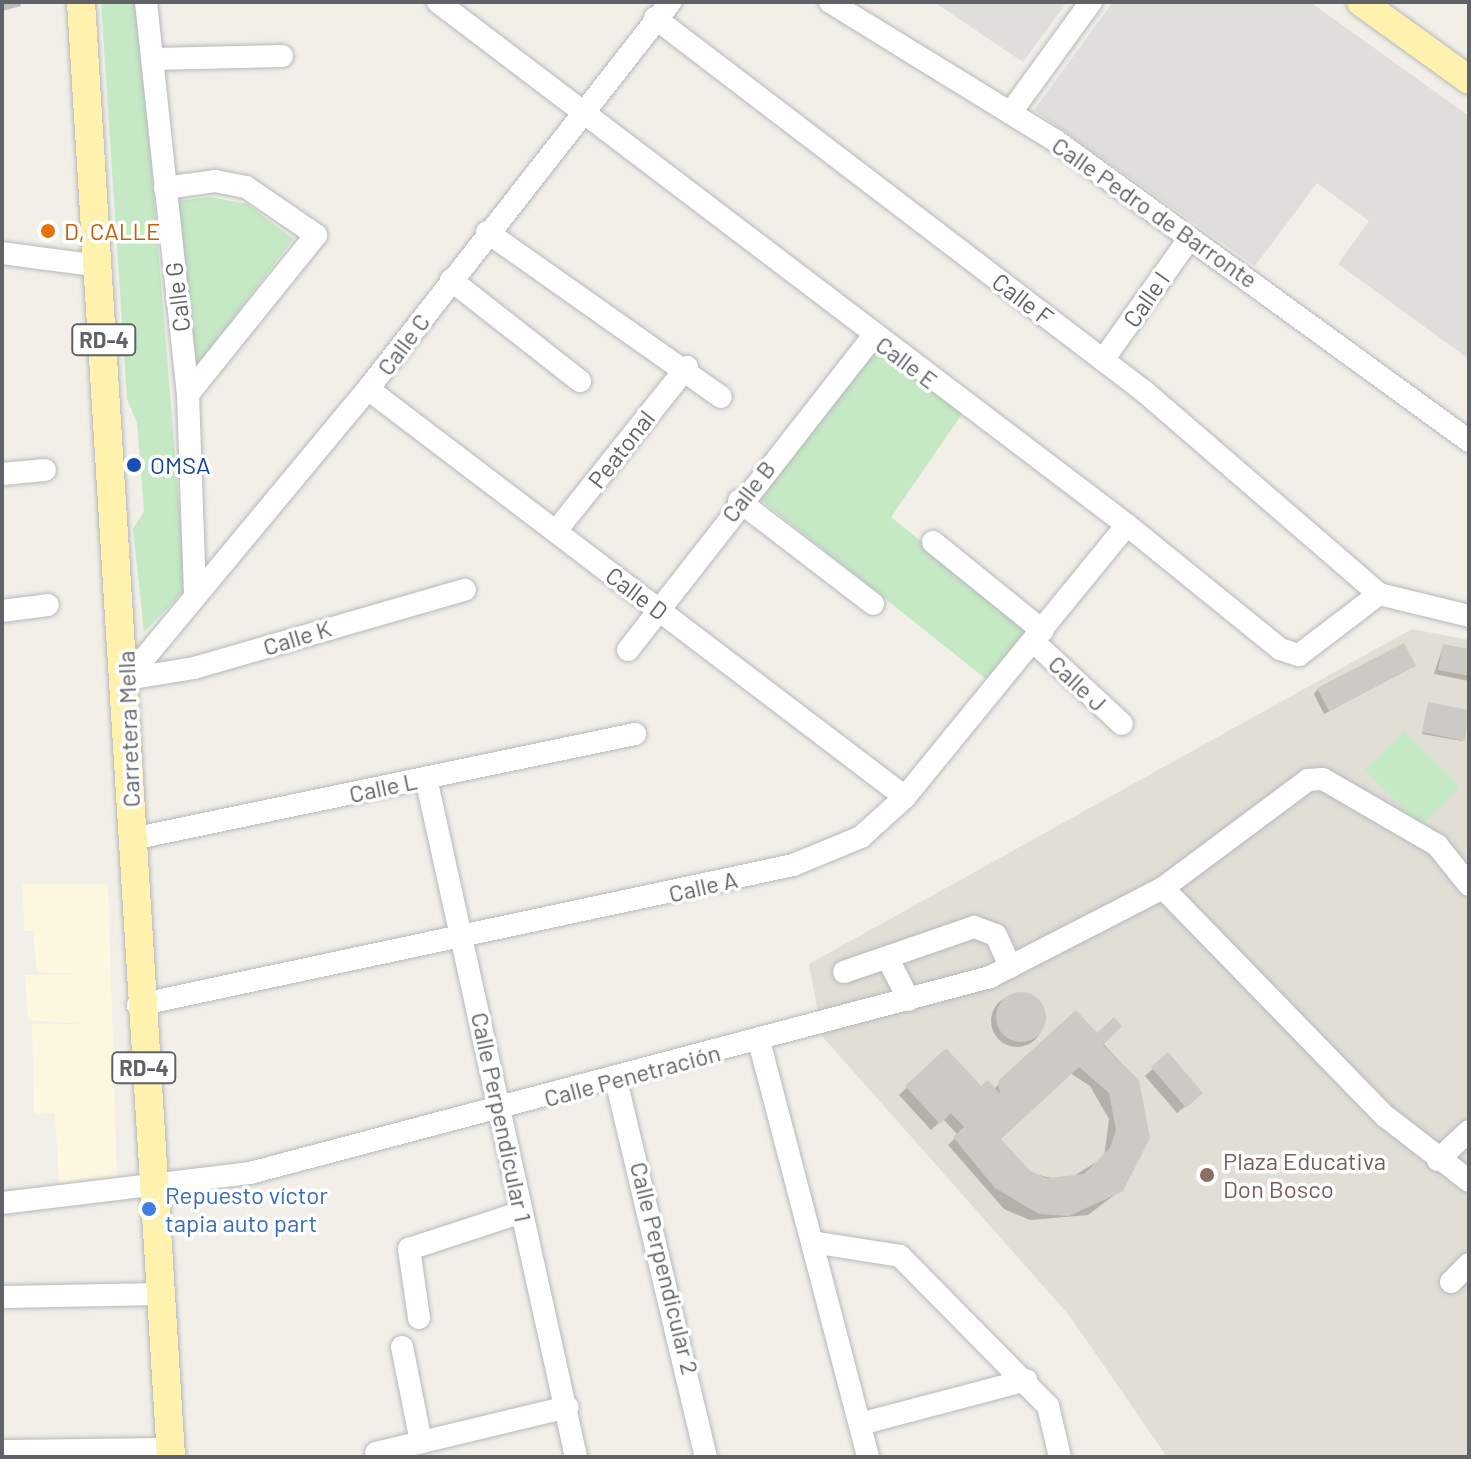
<!DOCTYPE html>
<html>
<head>
<meta charset="utf-8">
<style>
	body { margin:0 }
	#map { position:relative; width:1471px; height:1459px; overflow:hidden; background:#f1efe8; font-family:Barlow,sans-serif }
	div>[style] { position:absolute }
	.commercial>* { inset:0; background:#fef7e0 }
	.industrial>* { inset:0; background:#e0deda }
	.education>* { inset:0; background:#e1ded6 }
	.green>* { inset:0; background:#c5e8c5 }
	.shadow>* { inset:0; background:#0003 }
	.round { border-radius:50% }
	.building>* { inset:0; background:#cccac5 }
	.roads { filter:drop-shadow(0 0 2px #b5b8bc) drop-shadow(0 0 2px #b5b8bc) }
	.minor>* { height:22px; margin:-11px; padding:0 11px; transform-origin:11px; border-radius:11px; background:#fff }
	.major>* { height:28px; margin:-14px; padding:0 14px; transform-origin:14px; border-radius:14px; background:#fff2af }
	.dots>* { width:22px; height:22px; translate:-50% -50%; box-sizing:border-box; border:4px solid #fff; border-radius:50% }
	span { translate:-50% -50%; white-space:nowrap; text-align:center; line-height:1.15; -webkit-text-stroke:7px #fff; paint-order:stroke }
	.shield-label span { padding:2px 6px; background:#fff; border:2px solid; border-radius:6px; -webkit-text-stroke-width:0 }
	.shield-label { font-size:22px; color:#5f6368; font-weight:700 }
	.street-label { font-size:24px; color:#5f6368 }
	.food-label { font-size:24px; color:#c56008 }
	.left { translate:0 -50%; text-align:left }
	.transit-label { font-size:24px; color:#164399 }
	.education-label { font-size:24px; color:#785e54 }
	.shop-label { font-size:24px; color:#366cbe }
	.frame { position:absolute; inset:0; border:4px solid #5f6368; pointer-events:none }
</style>
</head>
<body>
<div id="map">
	<div class="commercial">
		<div style="clip-path:polygon(23px 884px,108px 884px,117px 1179px,59px 1183px,55px 1114px,34px 1114px,32px 1024px,84px 1024px,28px 1020px,25px 975px,84px 974px,37px 972px,33px 931px,24px 931px)"></div>
	</div>
	<div class="industrial">
		<div style="clip-path:polygon(934px 2px,1067px 2px,1023px 62px)"></div>
		<div style="clip-path:polygon(1113px 2px,1310px 2px,1469px 116px,1469px 359px,1338px 264px,1369px 221px,1317px 183px,1255px 266px,1034px 110px)"></div>
	</div>
	<div class="education">
		<div style="clip-path:polygon(1412px 629px,1469px 640px,1469px 1457px,1167px 1457px,1069px 1315px,822px 1036px,809px 964px)"></div>
	</div>
	<div class="green">
		<div style="clip-path:polygon(101px 2px,138px 2px,186px 589px,144px 632px,133px 529px,144px 511px,137px 423px,127px 399px)"></div>
		<div style="clip-path:polygon(210px 197px,247px 204px,293px 239px,193px 372px,176px 201px)"></div>
		<div style="clip-path:polygon(871px 346px,962px 414px,891px 517px,1029px 629px,986px 679px,756px 496px)"></div>
		<div style="clip-path:polygon(1404px 731px,1460px 787px,1421px 826px,1365px 770px)"></div>
	</div>
	<div class="shadow">
		<div style="clip-path:polygon(2px 2px,20px 2px,21px 6px,2px 11px)"></div>
		<div style="clip-path:polygon(1443px 646px,1469px 651px,1469px 681px,1434px 674px)"></div>
		<div style="clip-path:polygon(1414px 666px,1324px 714px,1314px 694px,1318px 689px)"></div>
		<div style="clip-path:polygon(1429px 704px,1469px 712px,1462px 741px,1422px 734px)"></div>
		<div class="round" style="left:991px;top:995px;width:52px;height:52px"></div>
		<div style="clip-path:polygon(evenodd,1075px 1013px,1138px 1081px,1121px 1190px,1088px 1215px,1030px 1220px,1004px 1209px,948px 1145px,958px 1135px,943px 1119px,931px 1130px,899px 1095px,946px 1051px,981px 1089px,993px 1090px,1075px 1013px,1070px 1073px,1090px 1086px,1109px 1119px,1104px 1157px,1066px 1181px,1029px 1173px,999px 1139px,1070px 1073px)"></div>
		<div style="clip-path:polygon(1168px 1055px,1193px 1100px,1177px 1113px,1145px 1076px)"></div>
	</div>
	<div class="building">
		<div style="clip-path:polygon(1404px 643px,1416px 666px,1329px 711px,1317px 688px)"></div>
		<div style="clip-path:polygon(1443px 644px,1469px 649px,1469px 676px,1438px 670px)"></div>
		<div style="clip-path:polygon(1428px 702px,1469px 710px,1465px 741px,1422px 732px)"></div>
		<div class="round" style="left:996px;top:992px;width:50px;height:50px"></div>
		<div style="clip-path:polygon(evenodd,1076px 1010px,1097px 1033px,1114px 1017px,1122px 1026px,1103px 1045px,1139px 1080px,1150px 1138px,1123px 1191px,1069px 1216px,1039px 1214px,995px 1188px,953px 1137px,964px 1127px,951px 1113px,940px 1124px,905px 1086px,946px 1048px,981px 1086px,988px 1080px,1000px 1094px,998px 1081px,1076px 1010px,1079px 1067px,1109px 1093px,1116px 1130px,1110px 1148px,1084px 1174px,1047px 1178px,1030px 1171px,1001px 1139px,1079px 1067px)"></div>
		<div style="clip-path:polygon(1168px 1052px,1203px 1093px,1186px 1108px,1151px 1067px)"></div>
	</div>
	<div class="roads">
		<div class="minor">
			<div style="left:146px;top:2px;width:394px;rotate:83.9deg"></div>
			<div style="left:188px;top:394px;width:200px;rotate:88deg"></div>
			<div style="left:438px;top:2px;width:865px;rotate:37.2deg"></div>
			<div style="left:1127px;top:525px;width:197px;rotate:39deg"></div>
			<div style="left:1280px;top:649px;width:20px;rotate:18deg"></div>
			<div style="left:1299px;top:655px;width:101px;rotate:-37.3deg"></div>
			<div style="left:830px;top:2px;width:265px;rotate:31.6deg"></div>
			<div style="left:1056px;top:141px;width:510px;rotate:35.99deg"></div>
			<div style="left:655px;top:18px;width:616px;rotate:37.35deg"></div>
			<div style="left:1145px;top:392px;width:309px;rotate:40.8deg"></div>
			<div style="left:1379px;top:594px;width:93px;rotate:13.7deg"></div>
			<div style="left:154px;top:59px;width:128px;rotate:-1.3deg"></div>
			<div style="left:1011px;top:112px;width:136px;rotate:-54deg"></div>
			<div style="left:165px;top:188px;width:50px;rotate:-8deg"></div>
			<div style="left:215px;top:181px;width:32px;rotate:11deg"></div>
			<div style="left:246px;top:187px;width:85px;rotate:34.4deg"></div>
			<div style="left:316px;top:235px;width:204px;rotate:128.8deg"></div>
			<div style="left:487px;top:232px;width:286px;rotate:35.2deg"></div>
			<div style="left:2px;top:253px;width:98px;rotate:7.6deg"></div>
			<div style="left:451px;top:280px;width:164px;rotate:38.1deg"></div>
			<div style="left:1103px;top:360px;width:148px;rotate:-54.6deg"></div>
			<div style="left:368px;top:389px;width:674px;rotate:37.23deg"></div>
			<div style="left:2px;top:474px;width:43px;rotate:-5.3deg"></div>
			<div style="left:739px;top:501px;width:169px;rotate:37.5deg"></div>
			<div style="left:556px;top:531px;width:210px;rotate:-51.4deg"></div>
			<div style="left:933px;top:542px;width:141px;rotate:39deg"></div>
			<div style="left:2px;top:611px;width:46px;rotate:-7.4deg"></div>
			<div style="left:1034px;top:642px;width:120px;rotate:43deg"></div>
			<div style="left:628px;top:650px;width:398px;rotate:-52deg"></div>
			<div style="left:127px;top:679px;width:377px;rotate:-50.3deg"></div>
			<div style="left:368px;top:389px;width:491px;rotate:-52deg"></div>
			<div style="left:127px;top:679px;width:68px;rotate:-9.3deg"></div>
			<div style="left:194px;top:668px;width:282px;rotate:-16.1deg"></div>
			<div style="left:426px;top:778px;width:695px;rotate:77.54deg"></div>
			<div style="left:132px;top:839px;width:514px;rotate:-11.79deg"></div>
			<div style="left:1163px;top:888px;width:318px;rotate:45.8deg"></div>
			<div style="left:1385px;top:1116px;width:106px;rotate:37.7deg"></div>
			<div style="left:887px;top:957px;width:48px;rotate:62.9deg"></div>
			<div style="left:844px;top:972px;width:138px;rotate:-19.1deg"></div>
			<div style="left:974px;top:927px;width:23px;rotate:20deg"></div>
			<div style="left:996px;top:935px;width:35px;rotate:66deg"></div>
			<div style="left:138px;top:1005px;width:670px;rotate:-12.06deg"></div>
			<div style="left:793px;top:865px;width:74px;rotate:-22.4deg"></div>
			<div style="left:861px;top:837px;width:59px;rotate:-42.3deg"></div>
			<div style="left:905px;top:797px;width:351px;rotate:-50.8deg"></div>
			<div style="left:759px;top:1041px;width:430px;rotate:75.3deg"></div>
			<div style="left:616px;top:1080px;width:388px;rotate:76.6deg"></div>
			<div style="left:1438px;top:1160px;width:42px;rotate:-43.1deg"></div>
			<div style="left:2px;top:1203px;width:250px;rotate:-6.9deg"></div>
			<div style="left:250px;top:1173px;width:766px;rotate:-14.83deg"></div>
			<div style="left:990px;top:977px;width:195px;rotate:-27.2deg"></div>
			<div style="left:1163px;top:888px;width:181px;rotate:-36.7deg"></div>
			<div style="left:1308px;top:780px;width:15px;rotate:-4deg"></div>
			<div style="left:1323px;top:779px;width:132px;rotate:30.1deg"></div>
			<div style="left:1437px;top:845px;width:51px;rotate:51.3deg"></div>
			<div style="left:812px;top:1242px;width:89px;rotate:9deg"></div>
			<div style="left:900px;top:1256px;width:211px;rotate:45.4deg"></div>
			<div style="left:1048px;top:1406px;width:52px;rotate:76.8deg"></div>
			<div style="left:1451px;top:1282px;width:25px;rotate:-45deg"></div>
			<div style="left:2px;top:1297px;width:160px;rotate:-1.1deg"></div>
			<div style="left:419px;top:1318px;width:70px;rotate:-98.2deg"></div>
			<div style="left:409px;top:1249px;width:119px;rotate:-18.1deg"></div>
			<div style="left:402px;top:1347px;width:97px;rotate:78.7deg"></div>
			<div style="left:860px;top:1424px;width:172px;rotate:-14.8deg"></div>
			<div style="left:2px;top:1451px;width:169px;rotate:-0.7deg"></div>
			<div style="left:376px;top:1453px;width:197px;rotate:-13.5deg"></div>
		</div>
		<div class="major">
			<div style="left:81px;top:2px;width:1458px;rotate:86.46deg"></div>
			<div style="left:1361px;top:2px;width:133px;rotate:35.8deg"></div>
		</div>
	</div>
	<div class="dots">
		<div style="left:48px;top:231px;background:#e8710a"></div>
		<div style="left:134px;top:465px;background:#1a4fb4"></div>
		<div style="left:1207px;top:1175px;background:#8d6e63"></div>
		<div style="left:149px;top:1209px;background:#3f7fe0"></div>
	</div>
	<div class="shield-label">
		<span style="left:104px;top:340px">RD-4</span>
		<span style="left:144px;top:1068px">RD-4</span>
	</div>
	<div class="street-label">
		<span style="left:1155px;top:212px;rotate:35deg">Calle Pedro de Barronte</span>
		<span style="left:177px;top:297px;rotate:-97deg">Calle G</span>
		<span style="left:1023px;top:299px;rotate:37deg">Calle F</span>
		<span style="left:1146px;top:299px;rotate:-55deg">Calle I</span>
		<span style="left:403px;top:344px;rotate:-53deg">Calle C</span>
		<span style="left:907px;top:362px;rotate:37deg">Calle E</span>
		<span style="left:621px;top:449px;rotate:-52deg">Peatonal</span>
		<span style="left:748px;top:491px;rotate:-52deg">Calle B</span>
		<span style="left:637px;top:593px;rotate:37deg">Calle D</span>
		<span style="left:297px;top:637px;rotate:-17deg">Calle K</span>
		<span style="left:1078px;top:683px;rotate:43deg">Calle J</span>
		<span style="left:128px;top:729px;rotate:-92deg">Carretera Mella</span>
		<span style="left:383px;top:787px;rotate:-12deg">Calle L</span>
		<span style="left:703px;top:886px;rotate:-13deg">Calle A</span>
		<span style="left:632px;top:1075px;rotate:-15deg">Calle Penetración</span>
		<span style="left:502px;top:1117px;rotate:78deg">Calle Perpendicular 1</span>
		<span style="left:665px;top:1268px;rotate:76deg">Calle Perpendicular 2</span>
	</div>
	<div class="food-label">
		<span class="left" style="left:64px;top:231px">D, CALLE</span>
	</div>
	<div class="transit-label">
		<span class="left" style="left:150px;top:465px">OMSA</span>
	</div>
	<div class="education-label">
		<span class="left" style="left:1223px;top:1175px">Plaza Educativa<br>Don Bosco</span>
	</div>
	<div class="shop-label">
		<span class="left" style="left:165px;top:1209px">Repuesto víctor<br>tapia auto part</span>
	</div>
	<div class="frame"></div>
</div>
</body>
</html>
